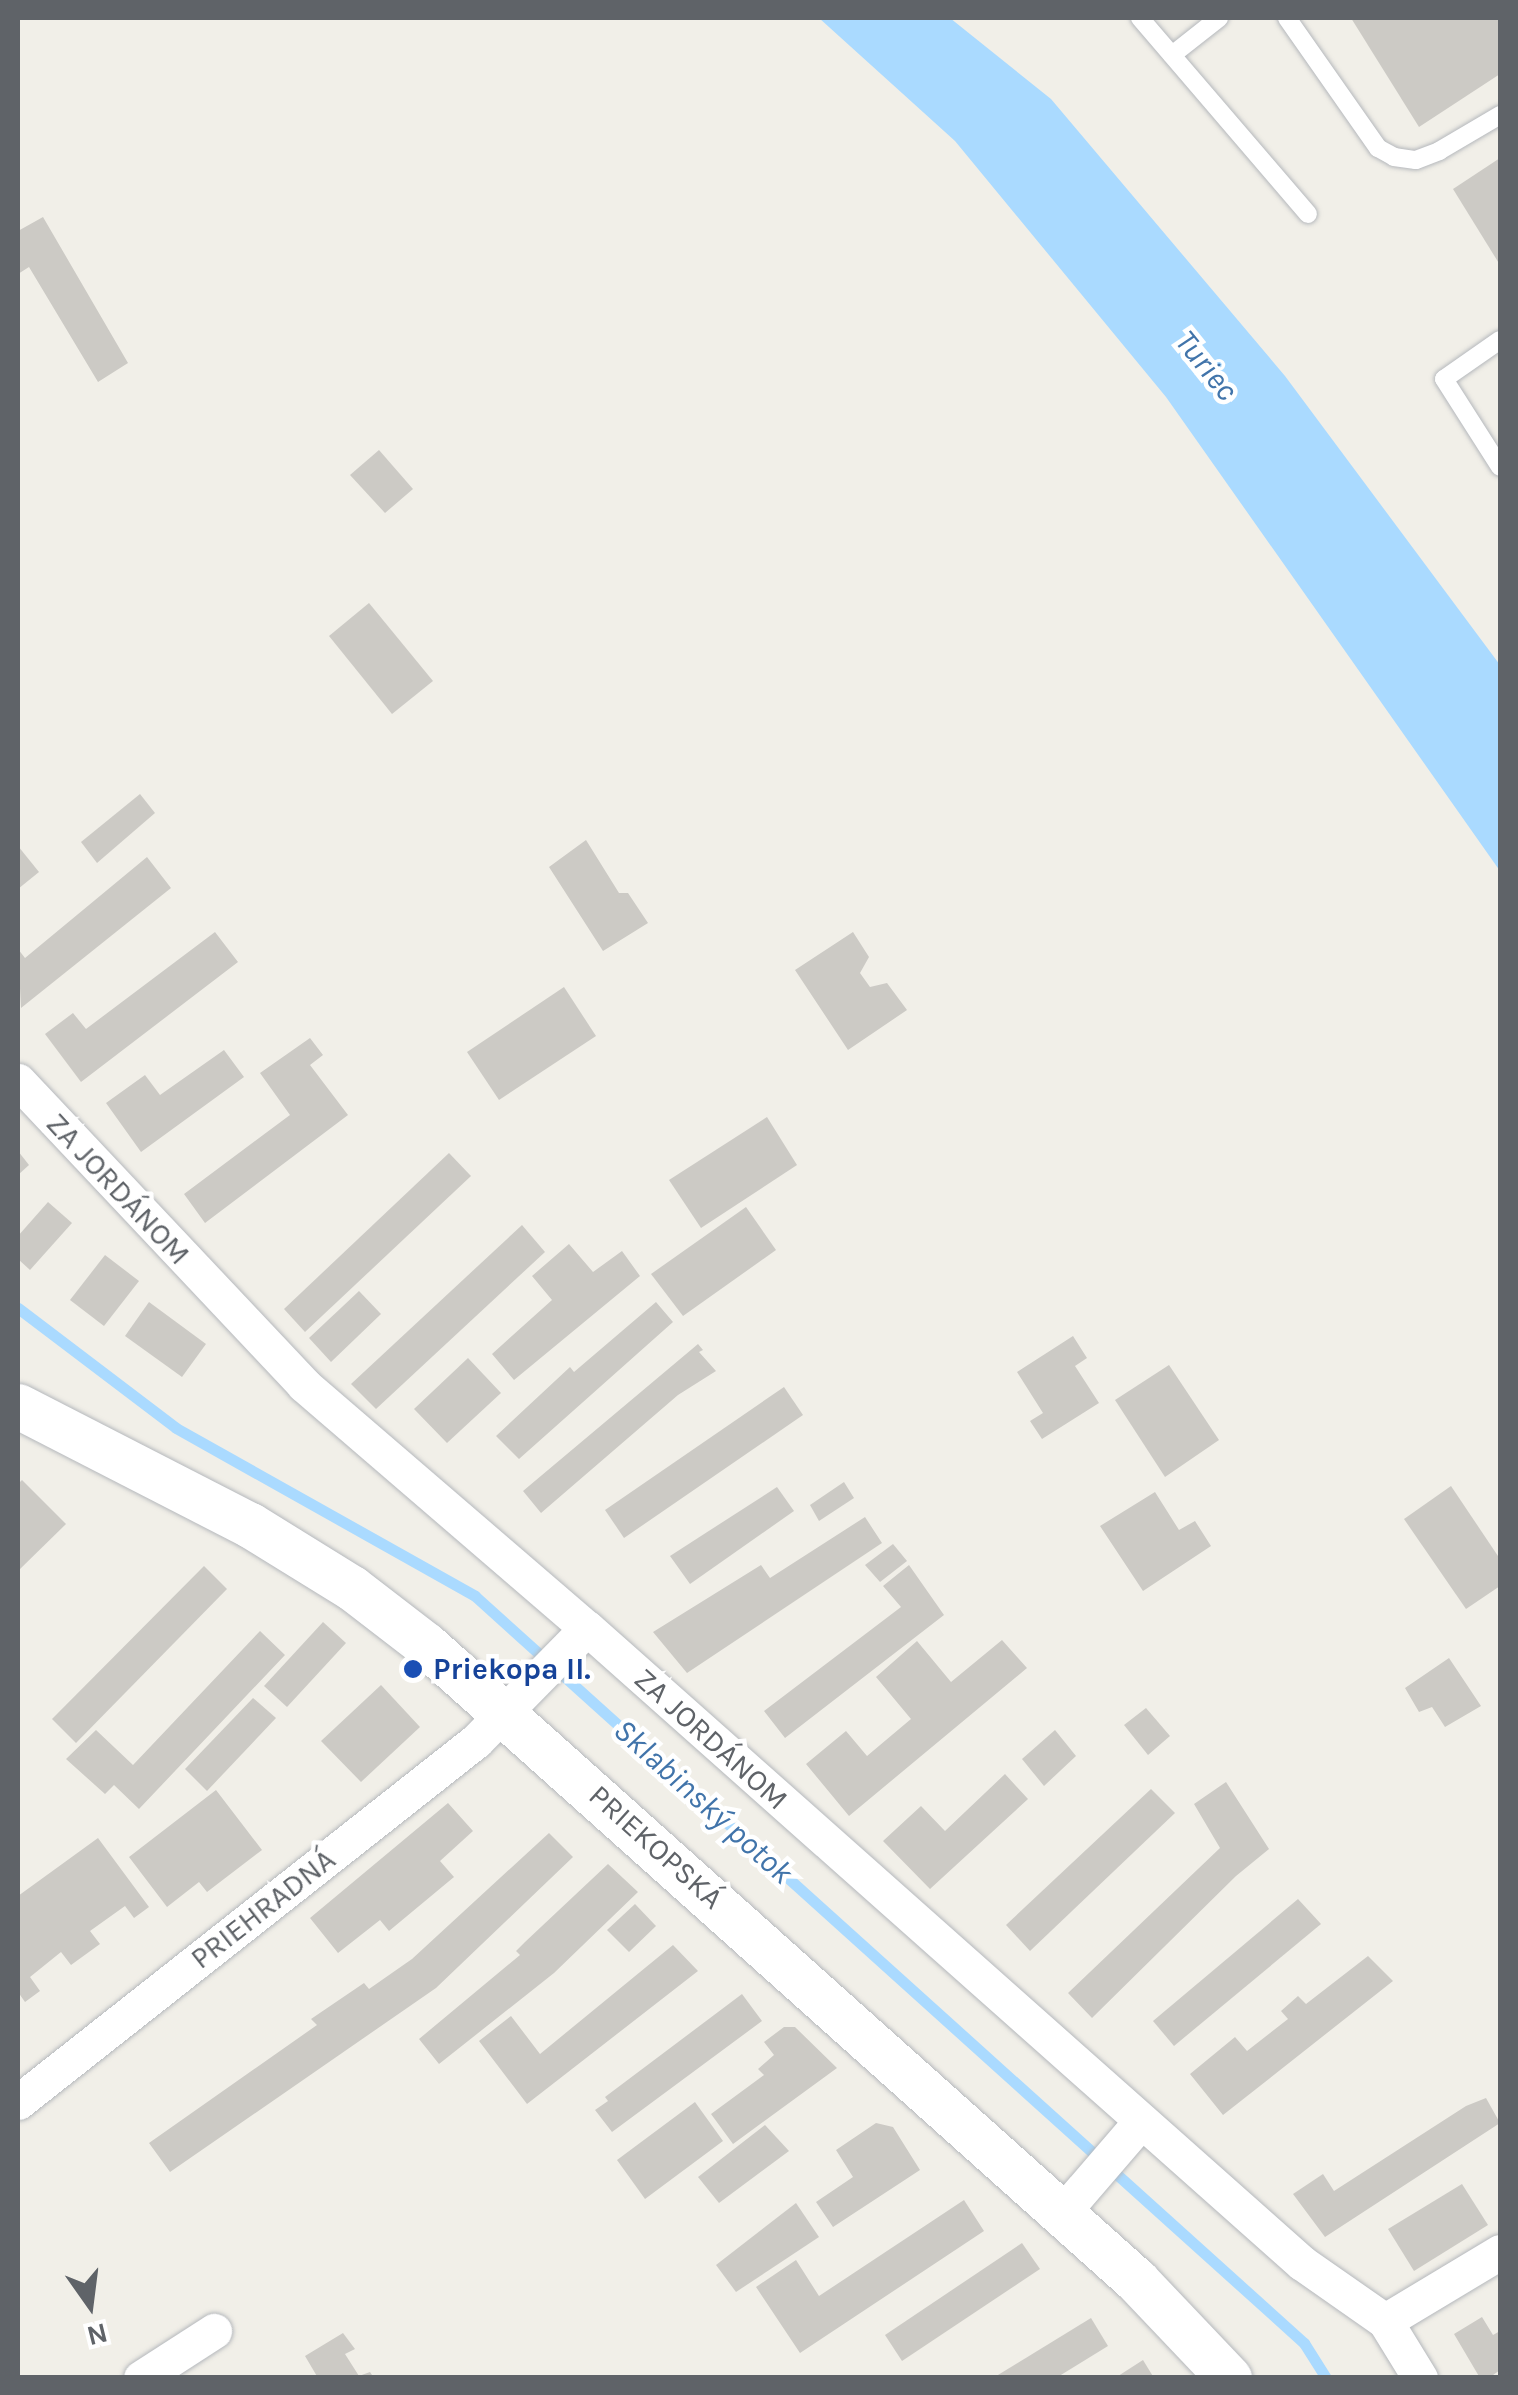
<!DOCTYPE html>
<html>
<head>
<meta charset="utf-8">
<style>
	body { margin:0 }
	#map { position:relative; width:1518px; height:2395px; overflow:hidden; background:#f1efe8; font-family:Karla,sans-serif }
	div>[style] { position:absolute }
	.water>* { inset:0; background:#aadaff }
	.stream>* { height:11px; margin:-5.5px; padding:0 5.5px; transform-origin:5.5px; border-radius:5.5px; background:#aadaff }
	.building>* { inset:0; background:#cccac5 }
	.roads { filter:drop-shadow(0 0 2px #b5b8bc) drop-shadow(0 0 2px #b5b8bc) }
	.service>* { height:18px; margin:-9px; padding:0 9px; transform-origin:9px; border-radius:9px; background:#fff }
	.minor>* { height:35px; margin:-17.5px; padding:0 17.5px; transform-origin:17.5px; border-radius:17.5px; background:#fff }
	.tertiary>* { height:45px; margin:-22.5px; padding:0 22.5px; transform-origin:22.5px; border-radius:22.5px; background:#fff }
	.dots>* { width:28px; height:28px; translate:-50% -50%; box-sizing:border-box; border:5px solid #fff; border-radius:50% }
	span { translate:-50% -50%; white-space:nowrap; text-align:center; line-height:1.15; -webkit-text-stroke:9px #fff; paint-order:stroke }
	.street-label { font-size:30px; color:#5f6368 }
	.transit-label { font-size:30px; color:#164399; font-weight:700 }
	.left { translate:0 -50%; text-align:left }
	.water-label { font-size:32px; color:#4174aa; font-style:italic }
	.frame { position:absolute; inset:0; border:20px solid #5f6368; pointer-events:none }
	.north { position:absolute; left:40px; top:2255px; width:100px; height:100px; -webkit-text-stroke:8px #fff; paint-order:stroke; rotate:166deg; font-size:28px; font-weight:700; line-height:40px; text-align:center; color:#5f6368 }
	.north::after { content:''; display:block; margin:auto; width:35px; height:45px; background:#5f6368; clip-path:polygon(50% 0,100% 100%,50% 72%,0 100%) }
</style>
</head>
<body>
<div id="map">
	<div class="water">
		<div style="clip-path:polygon(819px 18px,950px 18px,1051px 99px,1285px 376px,1500px 665px,1500px 871px,1166px 397px,955px 141px)"></div>
	</div>
	<div class="stream">
		<div style="left:18px;top:1308px;width:198px;rotate:37.2deg"></div>
		<div style="left:176px;top:1428px;width:343px;rotate:29.3deg"></div>
		<div style="left:475px;top:1596px;width:1116px;rotate:42.02deg"></div>
		<div style="left:1304px;top:2343px;width:41px;rotate:57.8deg"></div>
	</div>
	<div class="building">
		<div style="clip-path:polygon(1351px 18px,1500px 18px,1500px 74px,1419px 127px)"></div>
		<div style="clip-path:polygon(1500px 158px,1500px 265px,1453px 189px)"></div>
		<div style="clip-path:polygon(43px 217px,128px 363px,98px 382px,29px 267px,18px 274px,18px 231px)"></div>
		<div style="clip-path:polygon(379px 450px,413px 489px,385px 513px,350px 475px)"></div>
		<div style="clip-path:polygon(369px 603px,433px 681px,392px 714px,329px 636px)"></div>
		<div style="clip-path:polygon(140px 794px,155px 813px,97px 863px,81px 842px)"></div>
		<div style="clip-path:polygon(586px 840px,619px 893px,628px 893px,648px 923px,603px 951px,549px 867px)"></div>
		<div style="clip-path:polygon(18px 846px,39px 872px,18px 889px)"></div>
		<div style="clip-path:polygon(147px 857px,171px 888px,21px 1008px,18px 949px,25px 958px)"></div>
		<div style="clip-path:polygon(215px 932px,238px 962px,81px 1082px,45px 1034px,73px 1013px,86px 1029px)"></div>
		<div style="clip-path:polygon(853px 932px,869px 957px,860px 973px,870px 987px,887px 983px,907px 1010px,848px 1050px,795px 970px)"></div>
		<div style="clip-path:polygon(564px 987px,596px 1036px,499px 1100px,467px 1052px)"></div>
		<div style="clip-path:polygon(310px 1038px,323px 1055px,310px 1065px,348px 1115px,205px 1223px,184px 1194px,290px 1115px,260px 1073px)"></div>
		<div style="clip-path:polygon(224px 1050px,244px 1077px,141px 1152px,106px 1103px,145px 1075px,160px 1095px)"></div>
		<div style="clip-path:polygon(767px 1117px,797px 1165px,701px 1228px,669px 1180px)"></div>
		<div style="clip-path:polygon(18px 1151px,29px 1165px,18px 1175px)"></div>
		<div style="clip-path:polygon(449px 1153px,471px 1176px,305px 1332px,284px 1309px)"></div>
		<div style="clip-path:polygon(48px 1202px,72px 1223px,30px 1270px,18px 1259px,18px 1236px)"></div>
		<div style="clip-path:polygon(746px 1207px,776px 1250px,683px 1316px,651px 1274px)"></div>
		<div style="clip-path:polygon(522px 1225px,545px 1252px,376px 1409px,351px 1384px)"></div>
		<div style="clip-path:polygon(569px 1244px,593px 1272px,622px 1251px,640px 1276px,514px 1380px,492px 1354px,552px 1300px,532px 1276px)"></div>
		<div style="clip-path:polygon(105px 1255px,139px 1281px,104px 1326px,70px 1300px)"></div>
		<div style="clip-path:polygon(359px 1291px,381px 1314px,331px 1362px,309px 1338px)"></div>
		<div style="clip-path:polygon(149px 1302px,206px 1344px,182px 1377px,125px 1336px)"></div>
		<div style="clip-path:polygon(656px 1302px,673px 1322px,519px 1459px,496px 1436px,570px 1367px,574px 1372px)"></div>
		<div style="clip-path:polygon(1073px 1336px,1087px 1358px,1075px 1366px,1099px 1403px,1042px 1439px,1030px 1421px,1043px 1413px,1017px 1372px)"></div>
		<div style="clip-path:polygon(698px 1344px,703px 1350px,699px 1352px,716px 1371px,678px 1395px,541px 1513px,523px 1491px)"></div>
		<div style="clip-path:polygon(468px 1358px,501px 1393px,447px 1443px,414px 1409px)"></div>
		<div style="clip-path:polygon(1169px 1365px,1219px 1440px,1165px 1477px,1115px 1400px)"></div>
		<div style="clip-path:polygon(784px 1387px,803px 1415px,624px 1538px,605px 1510px)"></div>
		<div style="clip-path:polygon(22px 1480px,66px 1524px,18px 1571px,18px 1484px)"></div>
		<div style="clip-path:polygon(844px 1482px,854px 1498px,819px 1521px,810px 1505px)"></div>
		<div style="clip-path:polygon(1451px 1486px,1500px 1559px,1500px 1586px,1466px 1609px,1404px 1519px)"></div>
		<div style="clip-path:polygon(777px 1487px,794px 1511px,690px 1584px,670px 1556px)"></div>
		<div style="clip-path:polygon(1155px 1492px,1179px 1530px,1195px 1521px,1211px 1546px,1143px 1591px,1100px 1526px)"></div>
		<div style="clip-path:polygon(865px 1517px,882px 1543px,687px 1673px,653px 1632px,761px 1565px,770px 1578px)"></div>
		<div style="clip-path:polygon(893px 1544px,907px 1561px,880px 1582px,865px 1565px)"></div>
		<div style="clip-path:polygon(909px 1565px,944px 1615px,785px 1738px,764px 1711px,901px 1607px,883px 1586px)"></div>
		<div style="clip-path:polygon(204px 1566px,227px 1589px,76px 1743px,52px 1719px)"></div>
		<div style="clip-path:polygon(323px 1622px,346px 1643px,287px 1707px,264px 1686px)"></div>
		<div style="clip-path:polygon(260px 1631px,285px 1655px,139px 1809px,114px 1785px,105px 1794px,66px 1759px,96px 1730px,133px 1765px)"></div>
		<div style="clip-path:polygon(1002px 1640px,1027px 1668px,849px 1816px,806px 1764px,846px 1731px,867px 1756px,911px 1719px,876px 1677px,917px 1641px,951px 1682px)"></div>
		<div style="clip-path:polygon(1449px 1658px,1481px 1706px,1445px 1727px,1432px 1707px,1419px 1712px,1405px 1688px)"></div>
		<div style="clip-path:polygon(381px 1685px,420px 1727px,361px 1782px,321px 1741px)"></div>
		<div style="clip-path:polygon(253px 1698px,276px 1718px,207px 1791px,185px 1769px)"></div>
		<div style="clip-path:polygon(1146px 1708px,1170px 1736px,1148px 1755px,1124px 1725px)"></div>
		<div style="clip-path:polygon(1055px 1730px,1076px 1756px,1044px 1786px,1022px 1759px)"></div>
		<div style="clip-path:polygon(1005px 1774px,1028px 1799px,930px 1889px,883px 1841px,921px 1806px,945px 1831px)"></div>
		<div style="clip-path:polygon(1226px 1782px,1269px 1849px,1236px 1876px,1092px 2018px,1068px 1993px,1220px 1848px,1194px 1804px)"></div>
		<div style="clip-path:polygon(1151px 1789px,1175px 1813px,1030px 1951px,1006px 1925px)"></div>
		<div style="clip-path:polygon(216px 1790px,262px 1850px,207px 1892px,199px 1882px,167px 1907px,129px 1857px)"></div>
		<div style="clip-path:polygon(448px 1803px,473px 1831px,440px 1861px,454px 1877px,389px 1931px,380px 1920px,338px 1953px,310px 1918px)"></div>
		<div style="clip-path:polygon(549px 1833px,573px 1857px,436px 1988px,170px 2172px,149px 2143px,317px 2025px,311px 2019px,364px 1983px,369px 1989px,412px 1959px)"></div>
		<div style="clip-path:polygon(98px 1838px,149px 1907px,134px 1918px,125px 1906px,90px 1931px,100px 1944px,71px 1965px,61px 1952px,30px 1977px,40px 1991px,25px 2002px,18px 1992px,18px 1896px)"></div>
		<div style="clip-path:polygon(608px 1864px,638px 1892px,554px 1973px,439px 2064px,419px 2039px,520px 1955px,516px 1951px,525px 1942px)"></div>
		<div style="clip-path:polygon(1298px 1899px,1321px 1924px,1174px 2046px,1153px 2021px)"></div>
		<div style="clip-path:polygon(635px 1904px,656px 1926px,629px 1952px,607px 1930px)"></div>
		<div style="clip-path:polygon(673px 1945px,698px 1971px,527px 2104px,479px 2041px,511px 2016px,540px 2054px)"></div>
		<div style="clip-path:polygon(1368px 1956px,1393px 1981px,1223px 2115px,1190px 2074px,1235px 2037px,1247px 2051px,1288px 2019px,1281px 2011px,1298px 1996px,1306px 2004px)"></div>
		<div style="clip-path:polygon(742px 1994px,762px 2021px,612px 2132px,595px 2110px,608px 2101px,605px 2097px)"></div>
		<div style="clip-path:polygon(784px 2027px,795px 2027px,837px 2068px,733px 2144px,711px 2114px,764px 2075px,758px 2069px,774px 2055px,764px 2042px)"></div>
		<div style="clip-path:polygon(1486px 2098px,1500px 2123px,1325px 2237px,1293px 2194px,1323px 2174px,1334px 2191px,1466px 2106px)"></div>
		<div style="clip-path:polygon(695px 2102px,723px 2141px,645px 2199px,617px 2160px)"></div>
		<div style="clip-path:polygon(876px 2123px,893px 2127px,920px 2170px,833px 2227px,816px 2202px,853px 2177px,836px 2150px)"></div>
		<div style="clip-path:polygon(765px 2125px,789px 2151px,719px 2203px,698px 2177px)"></div>
		<div style="clip-path:polygon(1462px 2184px,1488px 2225px,1414px 2271px,1388px 2229px)"></div>
		<div style="clip-path:polygon(964px 2200px,984px 2231px,800px 2353px,756px 2287px,796px 2260px,819px 2296px)"></div>
		<div style="clip-path:polygon(796px 2203px,819px 2237px,736px 2292px,716px 2265px)"></div>
		<div style="clip-path:polygon(1022px 2243px,1040px 2269px,902px 2361px,885px 2335px)"></div>
		<div style="clip-path:polygon(1482px 2317px,1493px 2335px,1500px 2331px,1500px 2370px,1489px 2378px,1480px 2378px,1454px 2334px)"></div>
		<div style="clip-path:polygon(1091px 2318px,1108px 2346px,1056px 2378px,993px 2378px)"></div>
		<div style="clip-path:polygon(343px 2333px,355px 2349px,345px 2354px,359px 2376px,370px 2372px,374px 2378px,318px 2378px,305px 2356px)"></div>
		<div style="clip-path:polygon(1143px 2360px,1154px 2378px,1115px 2378px)"></div>
	</div>
	<div class="roads">
		<div class="service">
			<div style="left:1140px;top:18px;width:258px;rotate:49.4deg"></div>
			<div style="left:1287px;top:18px;width:159px;rotate:55deg"></div>
			<div style="left:1378px;top:148px;width:18px;rotate:29deg"></div>
			<div style="left:1394px;top:157px;width:22px;rotate:8deg"></div>
			<div style="left:1416px;top:160px;width:25px;rotate:-21deg"></div>
			<div style="left:1439px;top:151px;width:71px;rotate:-30.5deg"></div>
			<div style="left:1172px;top:55px;width:60px;rotate:-38.2deg"></div>
			<div style="left:1500px;top:340px;width:68px;rotate:145.1deg"></div>
			<div style="left:1444px;top:379px;width:104px;rotate:57.5deg"></div>
		</div>
		<div class="minor">
			<div style="left:18px;top:1081px;width:417px;rotate:46.7deg"></div>
			<div style="left:304px;top:1385px;width:373px;rotate:40.7deg"></div>
			<div style="left:587px;top:1628px;width:956px;rotate:41.61deg"></div>
			<div style="left:1302px;top:2263px;width:101px;rotate:34.9deg"></div>
			<div style="left:1385px;top:2321px;width:67px;rotate:58.4deg"></div>
			<div style="left:18px;top:2102px;width:583px;rotate:-38.25deg"></div>
			<div style="left:476px;top:1741px;width:158px;rotate:-45.5deg"></div>
			<div style="left:1062px;top:2213px;width:121px;rotate:-49.3deg"></div>
			<div style="left:1385px;top:2321px;width:134px;rotate:-31deg"></div>
			<div style="left:141px;top:2378px;width:87px;rotate:-32.8deg"></div>
		</div>
		<div class="tertiary">
			<div style="left:18px;top:1406px;width:261px;rotate:27.2deg"></div>
			<div style="left:250px;top:1525px;width:120px;rotate:31.7deg"></div>
			<div style="left:352px;top:1588px;width:93px;rotate:37.6deg"></div>
			<div style="left:426px;top:1645px;width:954px;rotate:41.81deg"></div>
			<div style="left:1137px;top:2281px;width:134px;rotate:46.5deg"></div>
		</div>
	</div>
	<div class="dots">
		<div style="left:413px;top:1669px;background:#1a4fb4"></div>
	</div>
	<div class="street-label">
		<span style="left:118px;top:1189px;rotate:47deg">ZA JORDÁNOM</span>
		<span style="left:711px;top:1739px;rotate:42deg">ZA JORDÁNOM</span>
		<span style="left:656px;top:1847px;rotate:42deg">PRIEKOPSKÁ</span>
		<span style="left:263px;top:1909px;rotate:-38deg">PRIEHRADNÁ</span>
	</div>
	<div class="transit-label">
		<span class="left" style="left:433px;top:1669px">Priekopa II.</span>
	</div>
	<div class="water-label">
		<span style="left:1206px;top:366px;rotate:51deg">Turiec</span>
		<span style="left:703px;top:1802px;rotate:42deg">Sklabinský potok</span>
	</div>
	<div class="frame"></div>
	<div class="north">N</div>
</div>
</body>
</html>
